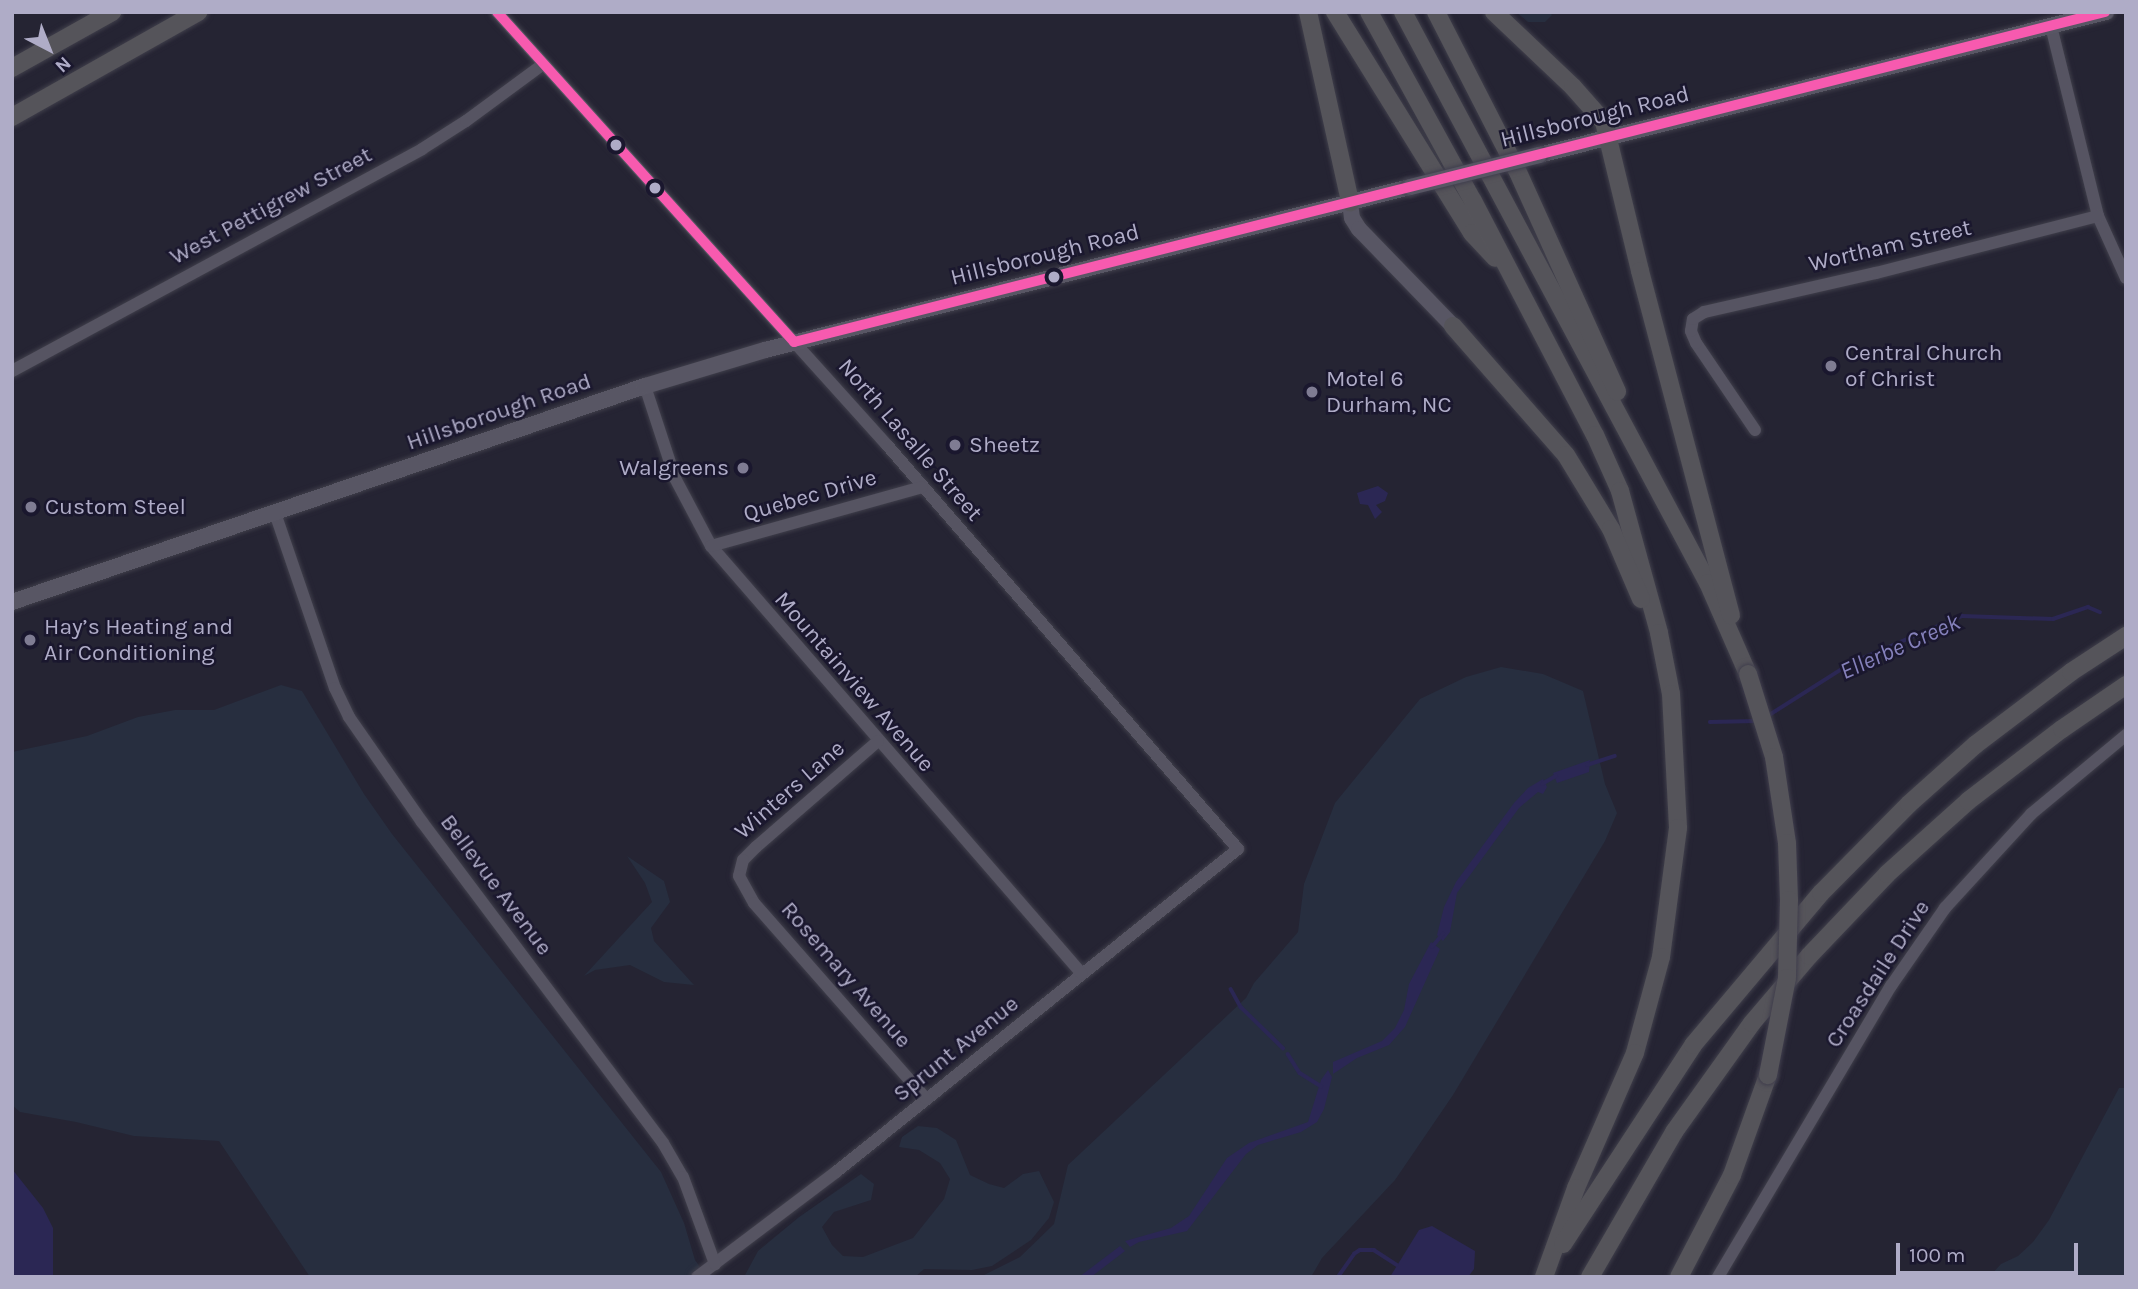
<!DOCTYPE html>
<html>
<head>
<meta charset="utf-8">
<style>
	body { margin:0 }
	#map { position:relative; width:2138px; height:1289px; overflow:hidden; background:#252433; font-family:Karla,sans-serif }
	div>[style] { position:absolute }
	.green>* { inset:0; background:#272e3f }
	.water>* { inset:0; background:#2b2754 }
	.stream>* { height:3.5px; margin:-1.75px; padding:0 1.75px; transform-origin:1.75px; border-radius:1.75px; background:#2b2754 }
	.roads { filter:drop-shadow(0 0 2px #403f4b) drop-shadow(0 0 2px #403f4b) }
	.minor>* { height:12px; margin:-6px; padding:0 6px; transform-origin:6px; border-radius:6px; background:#565462 }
	.major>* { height:16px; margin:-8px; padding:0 8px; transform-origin:8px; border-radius:8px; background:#585664 }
	.highway>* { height:18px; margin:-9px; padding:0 9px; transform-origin:9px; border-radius:9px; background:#55545a }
	.bridges { filter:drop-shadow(0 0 2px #403e4d) drop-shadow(0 0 2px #403e4d) }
	.major-bridge>* { height:16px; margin:-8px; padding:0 8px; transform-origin:8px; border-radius:8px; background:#585664 }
	.highway-bridge>* { height:18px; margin:-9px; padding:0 9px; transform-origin:9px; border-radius:9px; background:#55545a }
	.bus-1>* { height:10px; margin:-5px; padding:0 5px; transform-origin:5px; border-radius:5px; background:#f75aaf }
	.dots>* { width:19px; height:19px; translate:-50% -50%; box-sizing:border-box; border:4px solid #1a172e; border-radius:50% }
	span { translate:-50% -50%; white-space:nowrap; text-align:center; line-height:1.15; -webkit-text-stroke:5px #1a172e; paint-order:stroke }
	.street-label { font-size:23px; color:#afacc7 }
	.poi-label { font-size:23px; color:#afacc7 }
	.left { translate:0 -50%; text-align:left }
	.right { translate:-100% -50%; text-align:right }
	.water-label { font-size:24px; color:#8581bb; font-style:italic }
	.frame { position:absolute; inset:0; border:14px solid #afacc7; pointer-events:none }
	.north { position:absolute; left:14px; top:14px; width:70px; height:70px; -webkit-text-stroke:5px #1a172e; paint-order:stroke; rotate:138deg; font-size:19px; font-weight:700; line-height:28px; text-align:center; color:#afacc7 }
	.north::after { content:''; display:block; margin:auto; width:24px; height:32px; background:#afacc7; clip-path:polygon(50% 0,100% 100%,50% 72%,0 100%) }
	.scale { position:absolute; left:1896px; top:1243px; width:182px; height:32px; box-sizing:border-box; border:4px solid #afacc7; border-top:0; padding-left:9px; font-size:21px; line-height:24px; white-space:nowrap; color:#afacc7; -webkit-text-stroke:5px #1a172e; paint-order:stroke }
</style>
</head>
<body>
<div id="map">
	<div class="green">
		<div style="clip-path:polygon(1516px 12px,1549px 12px,1552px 15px,1545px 22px,1528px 22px)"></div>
		<div style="clip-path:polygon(1501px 667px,1543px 674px,1583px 691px,1605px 784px,1617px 813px,1605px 841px,1453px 1095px,1395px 1180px,1322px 1258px,1311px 1277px,980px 1277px,1020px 1257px,1054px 1224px,1068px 1165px,1246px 998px,1254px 983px,1298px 932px,1304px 884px,1335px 803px,1420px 699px,1466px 677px)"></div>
		<div style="clip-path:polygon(281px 685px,302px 691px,364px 794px,392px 834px,661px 1172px,684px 1223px,695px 1260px,707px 1277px,310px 1277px,219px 1141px,134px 1136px,76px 1122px,20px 1112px,12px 1105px,12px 752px,87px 736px,138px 717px,175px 710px,214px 710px)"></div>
		<div style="clip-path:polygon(627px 856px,664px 881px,670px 902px,651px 928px,654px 941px,694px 985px,664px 982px,630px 965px,595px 970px,584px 976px,652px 902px,645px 883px)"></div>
		<div style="clip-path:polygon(2119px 1088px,2126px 1088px,2126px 1277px,1989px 1277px,2001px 1264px,2018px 1256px,2033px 1242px,2049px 1220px)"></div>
		<div style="clip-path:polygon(918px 1126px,937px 1128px,956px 1140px,970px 1175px,989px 1184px,1004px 1188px,1023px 1174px,1039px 1171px,1054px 1202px,1049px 1218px,1031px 1240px,992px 1266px,972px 1270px,924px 1269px,915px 1277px,744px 1277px,758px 1251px,799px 1217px,861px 1174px,874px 1184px,871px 1200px,834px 1212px,822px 1227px,832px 1245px,843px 1256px,863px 1257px,913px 1238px,944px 1199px,950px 1179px,940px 1163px,919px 1150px,899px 1147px,902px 1137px)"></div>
	</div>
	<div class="water">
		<div style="clip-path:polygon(1378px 486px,1388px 493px,1385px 501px,1376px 505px,1382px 512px,1375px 519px,1368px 505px,1360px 504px,1357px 493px)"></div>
		<div style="clip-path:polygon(1590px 760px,1589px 772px,1557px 783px,1553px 773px)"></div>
		<div style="clip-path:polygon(1543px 779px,1547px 787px,1543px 794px,1538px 792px,1519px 808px,1457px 893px,1450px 932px,1443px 941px,1437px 935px,1444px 907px,1456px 882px,1514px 803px,1528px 788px)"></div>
		<div style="clip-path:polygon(1431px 942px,1440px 949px,1405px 1027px,1389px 1045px,1357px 1058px,1333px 1074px,1333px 1062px,1382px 1041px,1395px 1028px,1404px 1010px,1409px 984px)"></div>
		<div style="clip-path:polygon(1328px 1070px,1332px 1077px,1324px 1109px,1317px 1122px,1301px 1132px,1258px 1145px,1246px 1154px,1187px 1231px,1139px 1242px,1130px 1247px,1125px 1241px,1171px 1228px,1189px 1216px,1227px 1158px,1249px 1143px,1308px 1122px,1321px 1080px)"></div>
		<div style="clip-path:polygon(12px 1169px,43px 1208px,53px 1228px,53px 1277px,12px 1277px)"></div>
		<div style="clip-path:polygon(1432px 1226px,1475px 1251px,1474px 1269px,1468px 1277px,1390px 1277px,1419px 1230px)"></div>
		<div style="clip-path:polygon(1120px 1246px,1125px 1251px,1091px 1277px,1079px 1277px)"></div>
	</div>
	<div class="stream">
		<div style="left:1766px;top:717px;width:103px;rotate:-32.3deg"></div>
		<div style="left:1853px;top:662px;width:118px;rotate:-22.9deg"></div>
		<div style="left:1962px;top:616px;width:91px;rotate:1.9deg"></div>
		<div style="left:2053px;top:619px;width:37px;rotate:-19deg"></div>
		<div style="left:2088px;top:607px;width:13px;rotate:23deg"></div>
		<div style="left:1710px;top:722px;width:46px;rotate:-1.2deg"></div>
		<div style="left:1587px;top:765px;width:29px;rotate:-18deg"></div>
		<div style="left:1542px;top:784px;width:16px;rotate:-30deg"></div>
		<div style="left:1432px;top:947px;width:17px;rotate:-50deg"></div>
		<div style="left:1231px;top:989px;width:21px;rotate:61deg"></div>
		<div style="left:1241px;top:1007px;width:59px;rotate:44.3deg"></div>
		<div style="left:1288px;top:1054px;width:22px;rotate:58deg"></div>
		<div style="left:1300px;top:1073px;width:25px;rotate:32deg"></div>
		<div style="left:1338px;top:1277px;width:28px;rotate:-55deg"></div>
		<div style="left:1354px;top:1254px;width:7px;rotate:-34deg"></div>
		<div style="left:1360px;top:1250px;width:14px"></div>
		<div style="left:1374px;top:1250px;width:27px;rotate:33deg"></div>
	</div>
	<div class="roads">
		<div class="minor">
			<div style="left:497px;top:12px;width:583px;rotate:47.99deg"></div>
			<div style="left:887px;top:445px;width:535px;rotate:49.02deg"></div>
			<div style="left:1238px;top:849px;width:516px;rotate:141.22deg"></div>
			<div style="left:836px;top:1172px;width:174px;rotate:142.9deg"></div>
			<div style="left:2051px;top:26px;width:196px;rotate:76.1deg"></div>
			<div style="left:2098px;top:216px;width:68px;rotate:65.7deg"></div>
			<div style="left:12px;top:371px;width:466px;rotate:-28.4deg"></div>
			<div style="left:422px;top:149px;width:52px;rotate:-32.5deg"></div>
			<div style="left:466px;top:121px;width:94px;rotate:-36.4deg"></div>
			<div style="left:645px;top:386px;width:97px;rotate:71.9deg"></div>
			<div style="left:675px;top:478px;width:77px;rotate:62.1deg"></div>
			<div style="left:711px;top:546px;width:566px;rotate:49.08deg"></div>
			<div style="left:1755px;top:430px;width:105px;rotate:-124.1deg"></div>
			<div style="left:1696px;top:343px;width:13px;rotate:-113deg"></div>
			<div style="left:1691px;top:331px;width:12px;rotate:-81deg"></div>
			<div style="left:1693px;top:319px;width:13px;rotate:-32deg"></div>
			<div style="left:1704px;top:312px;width:176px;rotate:-12.8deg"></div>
			<div style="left:1876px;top:273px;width:229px;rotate:-14.4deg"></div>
			<div style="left:275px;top:513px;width:185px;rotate:71.1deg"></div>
			<div style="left:335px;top:688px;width:32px;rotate:64deg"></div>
			<div style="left:349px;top:717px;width:128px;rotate:55.2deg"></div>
			<div style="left:422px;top:822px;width:401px;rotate:53.1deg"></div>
			<div style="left:663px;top:1143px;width:39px;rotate:60deg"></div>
			<div style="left:683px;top:1177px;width:93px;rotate:69.8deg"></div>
			<div style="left:711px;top:546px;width:219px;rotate:-15.6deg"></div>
			<div style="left:878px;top:741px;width:162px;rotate:139deg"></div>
			<div style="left:756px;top:847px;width:18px;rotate:135deg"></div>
			<div style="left:743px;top:860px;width:16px;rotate:104deg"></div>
			<div style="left:739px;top:876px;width:31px;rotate:61deg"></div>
			<div style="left:754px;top:903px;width:261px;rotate:48.7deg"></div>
			<div style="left:1718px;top:1277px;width:339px;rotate:-59.3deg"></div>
			<div style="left:1891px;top:986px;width:95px;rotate:-55.3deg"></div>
			<div style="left:1945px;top:908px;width:127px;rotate:-47.5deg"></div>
			<div style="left:2031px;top:814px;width:124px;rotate:-39.7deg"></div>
		</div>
		<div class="major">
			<div style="left:1539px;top:155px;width:585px;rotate:-14.16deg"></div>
			<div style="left:1350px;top:202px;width:16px;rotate:83deg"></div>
			<div style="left:1352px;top:218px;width:13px;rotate:58deg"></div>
			<div style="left:1359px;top:229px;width:135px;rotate:45.9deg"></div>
			<div style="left:12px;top:602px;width:669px;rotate:-18.84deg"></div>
			<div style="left:645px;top:386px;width:125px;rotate:-16.7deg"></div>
			<div style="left:765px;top:350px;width:665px;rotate:-14.18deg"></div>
		</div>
		<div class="highway">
			<div style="left:1308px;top:12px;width:195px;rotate:77.5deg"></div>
			<div style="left:1335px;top:12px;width:260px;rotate:58.2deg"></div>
			<div style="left:1472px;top:233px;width:34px;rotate:47deg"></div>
			<div style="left:1369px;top:12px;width:216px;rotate:61.2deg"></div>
			<div style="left:1473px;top:201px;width:264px;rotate:62.5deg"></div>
			<div style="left:1595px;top:435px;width:61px;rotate:65.9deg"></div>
			<div style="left:1620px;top:491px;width:147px;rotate:74.6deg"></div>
			<div style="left:1659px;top:633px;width:62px;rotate:78.9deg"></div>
			<div style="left:1671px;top:694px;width:134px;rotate:87deg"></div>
			<div style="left:1678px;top:828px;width:130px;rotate:97.5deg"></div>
			<div style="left:1661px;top:957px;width:99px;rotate:105.2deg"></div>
			<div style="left:1635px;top:1053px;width:147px;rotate:113.6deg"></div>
			<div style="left:1576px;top:1188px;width:95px;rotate:109.8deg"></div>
			<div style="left:1403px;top:12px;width:647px;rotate:61.89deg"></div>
			<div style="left:1708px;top:583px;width:99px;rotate:66.3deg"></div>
			<div style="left:1436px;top:12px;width:178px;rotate:62.9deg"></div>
			<div style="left:1517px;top:170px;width:243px;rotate:65.7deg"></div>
			<div style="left:1494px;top:12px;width:109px;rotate:43.5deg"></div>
			<div style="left:1573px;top:87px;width:47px;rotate:48.5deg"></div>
			<div style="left:1604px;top:122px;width:153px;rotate:76.4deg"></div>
			<div style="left:1640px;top:271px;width:356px;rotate:75.2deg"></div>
			<div style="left:12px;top:68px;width:115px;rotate:-29.2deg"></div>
			<div style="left:12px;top:117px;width:214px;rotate:-29.4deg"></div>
			<div style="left:1453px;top:326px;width:171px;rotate:48.8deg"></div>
			<div style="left:1566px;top:455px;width:87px;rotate:58.7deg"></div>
			<div style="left:1611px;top:529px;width:76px;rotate:66.8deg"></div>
			<div style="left:1563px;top:1244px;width:238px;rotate:-56.8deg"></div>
			<div style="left:1693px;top:1045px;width:199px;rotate:-49.9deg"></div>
			<div style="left:1821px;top:893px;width:125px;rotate:-45.3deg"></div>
			<div style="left:1909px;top:804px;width:89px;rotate:-41.8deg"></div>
			<div style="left:1975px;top:745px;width:121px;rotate:-37.2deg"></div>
			<div style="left:2071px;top:672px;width:66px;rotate:-33.2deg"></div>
			<div style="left:1590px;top:1277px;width:168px;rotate:-59.9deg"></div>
			<div style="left:1674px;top:1132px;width:134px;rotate:-54.4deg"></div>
			<div style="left:1752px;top:1023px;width:88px;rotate:-49.6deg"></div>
			<div style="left:1809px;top:956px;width:113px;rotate:-46.4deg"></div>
			<div style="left:1887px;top:874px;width:109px;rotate:-42deg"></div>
			<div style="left:1968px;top:801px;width:118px;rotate:-37.5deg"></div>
			<div style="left:2062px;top:729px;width:78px;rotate:-34.5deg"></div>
			<div style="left:1679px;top:1277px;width:115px;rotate:-62.5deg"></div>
			<div style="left:1732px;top:1175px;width:106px;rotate:-70.2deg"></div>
		</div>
	</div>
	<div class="bridges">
		<div class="major-bridge">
			<div style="left:1410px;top:187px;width:133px;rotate:-13.9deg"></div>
		</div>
		<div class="highway-bridge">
			<div style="left:1748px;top:674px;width:87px;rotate:72.6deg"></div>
			<div style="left:1774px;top:757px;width:87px;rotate:81.4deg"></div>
			<div style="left:1787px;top:843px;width:57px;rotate:88deg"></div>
			<div style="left:1789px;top:900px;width:78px;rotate:91.5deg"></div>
			<div style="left:1787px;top:978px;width:99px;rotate:101.1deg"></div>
		</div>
	</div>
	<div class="bus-1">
		<div style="left:497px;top:12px;width:444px;rotate:48deg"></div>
		<div style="left:794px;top:342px;width:1352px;rotate:-14.13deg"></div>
	</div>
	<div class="dots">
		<div style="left:616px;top:145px;background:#afacc7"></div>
		<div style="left:655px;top:188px;background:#afacc7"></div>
		<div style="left:1054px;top:277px;background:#afacc7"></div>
		<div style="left:1831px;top:366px;background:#7f7c93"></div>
		<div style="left:1312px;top:392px;background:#7f7c93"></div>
		<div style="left:955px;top:445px;background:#7f7c93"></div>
		<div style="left:743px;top:468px;background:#7f7c93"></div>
		<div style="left:31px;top:507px;background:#7f7c93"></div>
		<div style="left:30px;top:640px;background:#7f7c93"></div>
	</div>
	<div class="street-label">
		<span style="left:1595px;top:117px;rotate:-14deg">Hillsborough Road</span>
		<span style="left:271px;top:206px;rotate:-28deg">West Pettigrew Street</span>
		<span style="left:1890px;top:246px;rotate:-13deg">Wortham Street</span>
		<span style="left:1045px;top:255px;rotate:-14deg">Hillsborough Road</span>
		<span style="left:499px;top:412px;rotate:-19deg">Hillsborough Road</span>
		<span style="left:910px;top:440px;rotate:49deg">North Lasalle Street</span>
		<span style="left:810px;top:496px;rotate:-16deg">Quebec Drive</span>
		<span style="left:854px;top:682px;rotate:49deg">Mountainview Avenue</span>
		<span style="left:790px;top:790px;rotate:-41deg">Winters Lane</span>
		<span style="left:496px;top:885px;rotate:53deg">Bellevue Avenue</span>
		<span style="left:1878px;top:974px;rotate:-57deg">Croasdaile Drive</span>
		<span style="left:846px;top:975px;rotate:49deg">Rosemary Avenue</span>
		<span style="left:956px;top:1049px;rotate:-39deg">Sprunt Avenue</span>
	</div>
	<div class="poi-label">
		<span class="left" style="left:1845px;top:366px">Central Church<br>of Christ</span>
		<span class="left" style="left:1326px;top:392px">Motel 6<br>Durham, NC</span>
		<span class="left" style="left:969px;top:445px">Sheetz</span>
		<span class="right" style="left:729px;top:468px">Walgreens</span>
		<span class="left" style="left:45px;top:507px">Custom Steel</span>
		<span class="left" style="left:44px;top:640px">Hay’s Heating and<br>Air Conditioning</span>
	</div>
	<div class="water-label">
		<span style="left:1900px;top:647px;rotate:-24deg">Ellerbe Creek</span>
	</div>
	<div class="frame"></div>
	<div class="north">N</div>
	<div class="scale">100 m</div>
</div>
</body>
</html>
